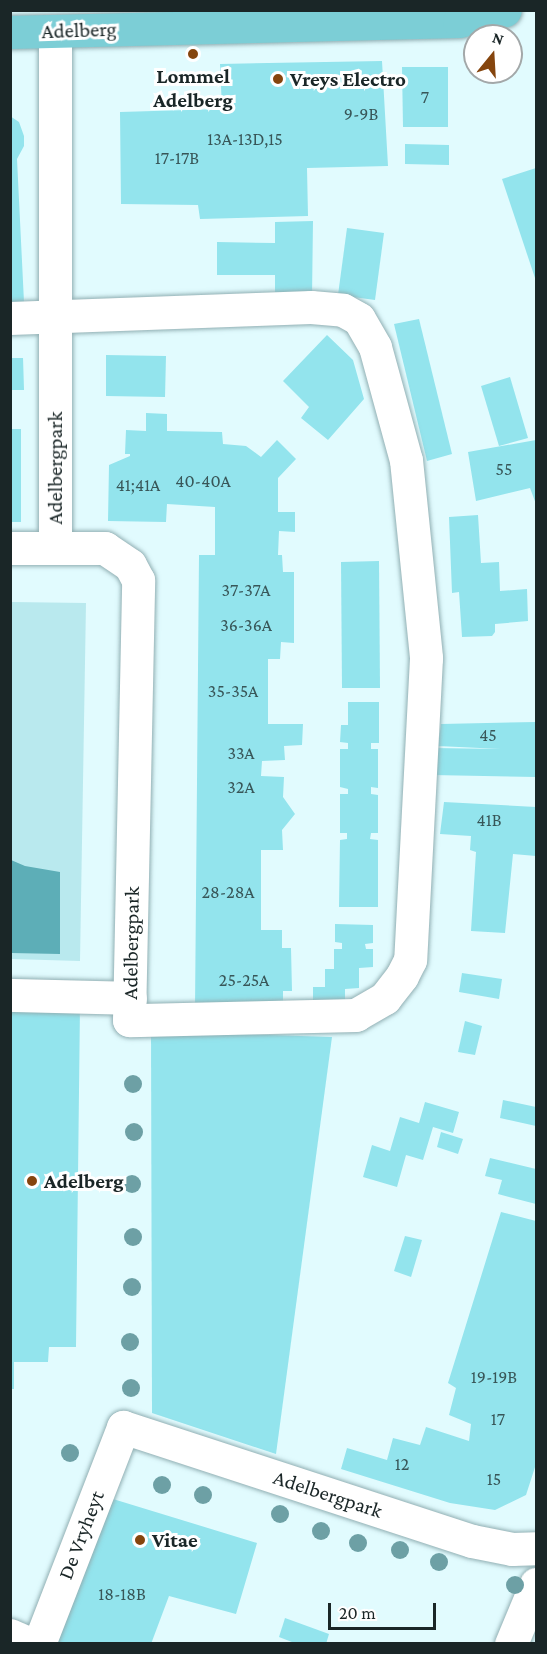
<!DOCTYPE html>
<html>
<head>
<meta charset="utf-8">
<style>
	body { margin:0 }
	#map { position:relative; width:547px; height:1654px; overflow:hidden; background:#e1fbfe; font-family:"Crimson Pro",serif }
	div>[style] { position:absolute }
	.green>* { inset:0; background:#b9e9ee }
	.water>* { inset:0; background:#5daeb7 }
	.building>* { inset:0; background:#93e4ed }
	.roads { filter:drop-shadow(0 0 2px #91afb3) drop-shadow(0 0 2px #91afb3) }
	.minor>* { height:33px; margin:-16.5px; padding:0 16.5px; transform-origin:16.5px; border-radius:16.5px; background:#fff }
	.major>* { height:33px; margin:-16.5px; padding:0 16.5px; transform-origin:16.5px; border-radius:16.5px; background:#7cced6 }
	.trees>* { width:18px; height:18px; margin:-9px; border-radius:50%; background:#6da0a5 }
	.dots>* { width:16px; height:16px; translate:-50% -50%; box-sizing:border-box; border:3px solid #fff; border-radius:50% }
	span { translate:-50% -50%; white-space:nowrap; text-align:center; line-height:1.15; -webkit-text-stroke:6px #fff; paint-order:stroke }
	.number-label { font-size:18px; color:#385658 }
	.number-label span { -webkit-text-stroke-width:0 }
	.street-label { font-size:21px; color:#1a2627 }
	.poi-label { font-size:21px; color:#1a2627; font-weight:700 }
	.left { translate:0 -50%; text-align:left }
	.frame { position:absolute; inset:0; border:12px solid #1a2627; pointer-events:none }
	.north { position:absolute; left:463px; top:24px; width:60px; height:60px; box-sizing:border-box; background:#fff; border:2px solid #a3a8a9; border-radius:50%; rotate:18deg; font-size:16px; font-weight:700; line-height:24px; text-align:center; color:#1a2627 }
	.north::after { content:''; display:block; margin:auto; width:21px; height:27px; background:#85450e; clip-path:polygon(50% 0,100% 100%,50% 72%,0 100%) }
	.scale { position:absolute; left:328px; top:1603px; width:108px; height:27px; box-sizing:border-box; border:3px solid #1a2627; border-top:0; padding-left:8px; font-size:18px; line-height:21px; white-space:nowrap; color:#1a2627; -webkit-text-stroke:4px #fff; paint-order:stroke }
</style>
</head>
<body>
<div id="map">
	<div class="green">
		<div style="clip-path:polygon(11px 602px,86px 603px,80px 961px,11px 959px)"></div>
	</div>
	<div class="water">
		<div style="clip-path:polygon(11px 860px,25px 866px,60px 872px,60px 954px,11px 953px)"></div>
	</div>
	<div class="building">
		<div style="clip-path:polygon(382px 61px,388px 166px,307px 168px,308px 216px,200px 219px,198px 205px,121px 204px,120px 112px,222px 109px,220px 64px)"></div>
		<div style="clip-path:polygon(402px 67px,448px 67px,448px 127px,403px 127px)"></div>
		<div style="clip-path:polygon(10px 116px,19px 122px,24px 136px,24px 146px,17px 159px,24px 302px,10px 302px)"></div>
		<div style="clip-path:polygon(405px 144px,449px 145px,449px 165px,405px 164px)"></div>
		<div style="clip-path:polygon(536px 168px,536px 281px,502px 179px)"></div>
		<div style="clip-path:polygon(313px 221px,312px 297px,275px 297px,275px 275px,217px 275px,217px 242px,275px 243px,275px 222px)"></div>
		<div style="clip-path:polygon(347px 228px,384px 233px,375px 300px,338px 295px)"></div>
		<div style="clip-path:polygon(419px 319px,452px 454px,427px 461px,394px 324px)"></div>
		<div style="clip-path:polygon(327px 335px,353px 360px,364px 399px,328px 440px,301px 418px,309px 407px,283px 381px)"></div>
		<div style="clip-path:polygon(106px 355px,166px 356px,165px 397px,106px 396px)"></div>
		<div style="clip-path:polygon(10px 358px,23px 358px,24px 390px,10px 390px)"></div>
		<div style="clip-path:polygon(510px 377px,528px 438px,499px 446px,481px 386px)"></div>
		<div style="clip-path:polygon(146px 413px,167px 414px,167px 431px,222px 432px,223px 444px,246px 446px,261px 457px,277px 440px,296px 459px,278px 478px,278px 512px,295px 512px,295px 532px,279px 531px,278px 555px,282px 555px,283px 572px,294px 572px,294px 643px,281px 642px,280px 659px,268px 659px,268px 724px,303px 724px,302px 745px,284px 746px,285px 760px,262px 761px,261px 776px,284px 777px,283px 797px,295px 814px,282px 830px,283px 850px,261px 850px,261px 930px,282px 930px,282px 948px,291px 948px,292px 991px,283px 991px,283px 1008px,195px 1008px,199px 555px,215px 555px,215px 507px,167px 504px,166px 522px,108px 521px,109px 465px,130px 456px,130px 454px,125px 454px,126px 430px,146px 431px)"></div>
		<div style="clip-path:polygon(10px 429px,21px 429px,21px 522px,10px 522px)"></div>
		<div style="clip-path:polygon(536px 440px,536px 504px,530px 488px,476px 501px,468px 452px)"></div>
		<div style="clip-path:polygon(478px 515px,481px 563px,499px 562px,500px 591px,527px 589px,528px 621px,495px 624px,495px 632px,492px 636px,462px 637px,459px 592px,452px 593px,449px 517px)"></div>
		<div style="clip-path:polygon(379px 561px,380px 688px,342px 688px,341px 562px)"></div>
		<div style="clip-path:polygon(348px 702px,379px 702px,379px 743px,371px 743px,371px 749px,378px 749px,378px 788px,371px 787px,371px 794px,378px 795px,378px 833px,371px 833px,370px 839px,378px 840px,378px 907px,339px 907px,340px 840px,347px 839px,347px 833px,340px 833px,340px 794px,348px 794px,348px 789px,340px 787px,340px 749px,348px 749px,348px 743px,340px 742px,341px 725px,348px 725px)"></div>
		<div style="clip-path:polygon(536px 722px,536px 777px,432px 775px,433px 748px,501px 749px,438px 746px,441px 724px)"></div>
		<div style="clip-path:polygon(444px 802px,536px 807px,536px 856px,513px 854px,505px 933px,471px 931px,476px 852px,470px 850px,471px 836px,440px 834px)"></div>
		<div style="clip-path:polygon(335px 924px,373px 925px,373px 943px,365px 944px,366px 949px,373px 949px,373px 967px,359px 968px,359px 988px,345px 989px,345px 1008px,313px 1008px,313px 987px,325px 987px,325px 969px,334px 969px,334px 949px,342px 949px,342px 943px,335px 942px)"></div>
		<div style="clip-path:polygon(462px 973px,502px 979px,499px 999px,459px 992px)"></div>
		<div style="clip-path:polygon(10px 1005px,80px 1006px,76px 1347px,49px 1347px,48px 1362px,14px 1362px,14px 1389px,10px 1389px)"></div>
		<div style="clip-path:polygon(465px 1021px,482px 1026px,475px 1055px,458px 1052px)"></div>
		<div style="clip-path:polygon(151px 1031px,332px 1037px,276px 1454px,152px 1413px)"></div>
		<div style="clip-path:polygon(503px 1100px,536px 1107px,536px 1126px,500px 1118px)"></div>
		<div style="clip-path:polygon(425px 1102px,459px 1112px,453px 1133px,433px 1127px,423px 1160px,406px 1155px,397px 1187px,363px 1177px,372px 1145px,390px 1151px,400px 1117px,419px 1123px)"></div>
		<div style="clip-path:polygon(441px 1132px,463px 1139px,458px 1154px,437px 1147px)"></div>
		<div style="clip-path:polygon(490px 1158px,536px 1169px,536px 1204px,498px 1194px,502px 1180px,485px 1176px)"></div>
		<div style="clip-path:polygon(501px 1212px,536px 1221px,536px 1464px,526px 1495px,495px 1510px,450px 1503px,341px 1469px,347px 1448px,387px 1460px,393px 1438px,420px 1445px,426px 1427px,469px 1441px,471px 1424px,449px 1415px,456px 1388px,448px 1383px)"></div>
		<div style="clip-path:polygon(405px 1236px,422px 1240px,411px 1277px,394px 1271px)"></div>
		<div style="clip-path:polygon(113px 1499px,257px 1543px,236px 1614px,169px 1596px,151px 1644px,53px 1644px)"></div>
		<div style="clip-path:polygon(285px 1618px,329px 1634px,326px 1644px,297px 1644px,279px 1637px)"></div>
	</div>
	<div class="roads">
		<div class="minor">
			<div style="left:55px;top:31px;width:517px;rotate:90deg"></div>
			<div style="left:10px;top:318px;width:301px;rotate:-2.1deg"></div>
			<div style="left:311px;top:307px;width:32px;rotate:5deg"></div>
			<div style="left:343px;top:310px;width:18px;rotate:29deg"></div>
			<div style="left:359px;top:319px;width:32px;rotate:60deg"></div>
			<div style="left:375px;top:347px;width:117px;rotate:74.7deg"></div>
			<div style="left:406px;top:460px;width:199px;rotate:84.2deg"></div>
			<div style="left:426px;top:658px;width:302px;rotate:93deg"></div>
			<div style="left:410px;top:960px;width:18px;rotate:117deg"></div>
			<div style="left:402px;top:976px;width:28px;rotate:128deg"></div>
			<div style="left:385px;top:998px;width:34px;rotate:150deg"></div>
			<div style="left:356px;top:1015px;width:227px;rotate:178.7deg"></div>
			<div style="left:129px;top:1020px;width:440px;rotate:-88.8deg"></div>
			<div style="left:138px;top:580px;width:17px;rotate:-118deg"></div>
			<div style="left:130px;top:565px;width:30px;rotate:-146deg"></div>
			<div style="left:105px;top:548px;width:95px;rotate:180deg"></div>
			<div style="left:10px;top:995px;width:120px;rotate:1.4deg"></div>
			<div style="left:10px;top:1635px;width:22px;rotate:24deg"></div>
			<div style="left:39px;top:1644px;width:233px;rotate:-68.8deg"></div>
			<div style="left:123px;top:1427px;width:367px;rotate:18.1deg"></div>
			<div style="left:472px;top:1541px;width:41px;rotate:11.3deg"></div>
			<div style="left:512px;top:1549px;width:24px;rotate:-2deg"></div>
			<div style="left:511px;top:1644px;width:65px;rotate:-67.4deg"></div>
		</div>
		<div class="major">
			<div style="left:10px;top:32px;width:449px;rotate:-1.4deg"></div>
			<div style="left:459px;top:21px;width:47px;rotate:-13.4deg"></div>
		</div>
	</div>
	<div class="trees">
		<div style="left:133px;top:1084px"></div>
		<div style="left:134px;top:1132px"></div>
		<div style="left:132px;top:1184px"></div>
		<div style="left:133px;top:1237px"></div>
		<div style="left:132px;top:1287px"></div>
		<div style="left:130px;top:1342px"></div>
		<div style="left:131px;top:1388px"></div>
		<div style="left:70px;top:1453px"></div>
		<div style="left:162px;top:1485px"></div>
		<div style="left:203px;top:1495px"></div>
		<div style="left:280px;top:1514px"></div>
		<div style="left:321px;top:1531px"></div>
		<div style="left:358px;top:1543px"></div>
		<div style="left:400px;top:1550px"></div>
		<div style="left:439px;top:1562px"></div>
		<div style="left:515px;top:1585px"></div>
	</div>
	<div class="dots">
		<div style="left:193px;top:54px;background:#85450e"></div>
		<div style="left:278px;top:79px;background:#85450e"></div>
		<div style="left:32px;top:1181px;background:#85450e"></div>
		<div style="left:140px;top:1540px;background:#85450e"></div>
	</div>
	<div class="number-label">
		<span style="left:425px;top:97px">7</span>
		<span style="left:361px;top:114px">9-9B</span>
		<span style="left:245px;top:139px">13A-13D,15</span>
		<span style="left:177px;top:158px">17-17B</span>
		<span style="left:504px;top:469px">55</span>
		<span style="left:203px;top:481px">40-40A</span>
		<span style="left:138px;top:485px">41;41A</span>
		<span style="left:246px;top:590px">37-37A</span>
		<span style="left:246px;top:625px">36-36A</span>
		<span style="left:233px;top:691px">35-35A</span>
		<span style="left:488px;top:735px">45</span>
		<span style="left:241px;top:753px">33A</span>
		<span style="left:241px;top:787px">32A</span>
		<span style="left:489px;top:820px">41B</span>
		<span style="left:228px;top:892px">28-28A</span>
		<span style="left:244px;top:980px">25-25A</span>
		<span style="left:494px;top:1377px">19-19B</span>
		<span style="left:498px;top:1419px">17</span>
		<span style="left:402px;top:1464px">12</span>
		<span style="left:494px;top:1479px">15</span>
		<span style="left:122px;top:1594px">18-18B</span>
	</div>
	<div class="street-label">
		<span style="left:79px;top:30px;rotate:-2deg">Adelberg</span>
		<span style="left:55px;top:468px;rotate:-90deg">Adelbergpark</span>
		<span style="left:131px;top:943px;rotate:-89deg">Adelbergpark</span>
		<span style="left:328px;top:1494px;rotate:18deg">Adelbergpark</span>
		<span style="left:81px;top:1535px;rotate:-69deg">De Vryheyt</span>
	</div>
	<div class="poi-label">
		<span style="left:193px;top:88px">Lommel<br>Adelberg</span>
		<span class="left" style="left:290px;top:79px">Vreys Electro</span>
		<span class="left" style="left:44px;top:1181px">Adelberg</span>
		<span class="left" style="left:152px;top:1540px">Vitae</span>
	</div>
	<div class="frame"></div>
	<div class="north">N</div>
	<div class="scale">20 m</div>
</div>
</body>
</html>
